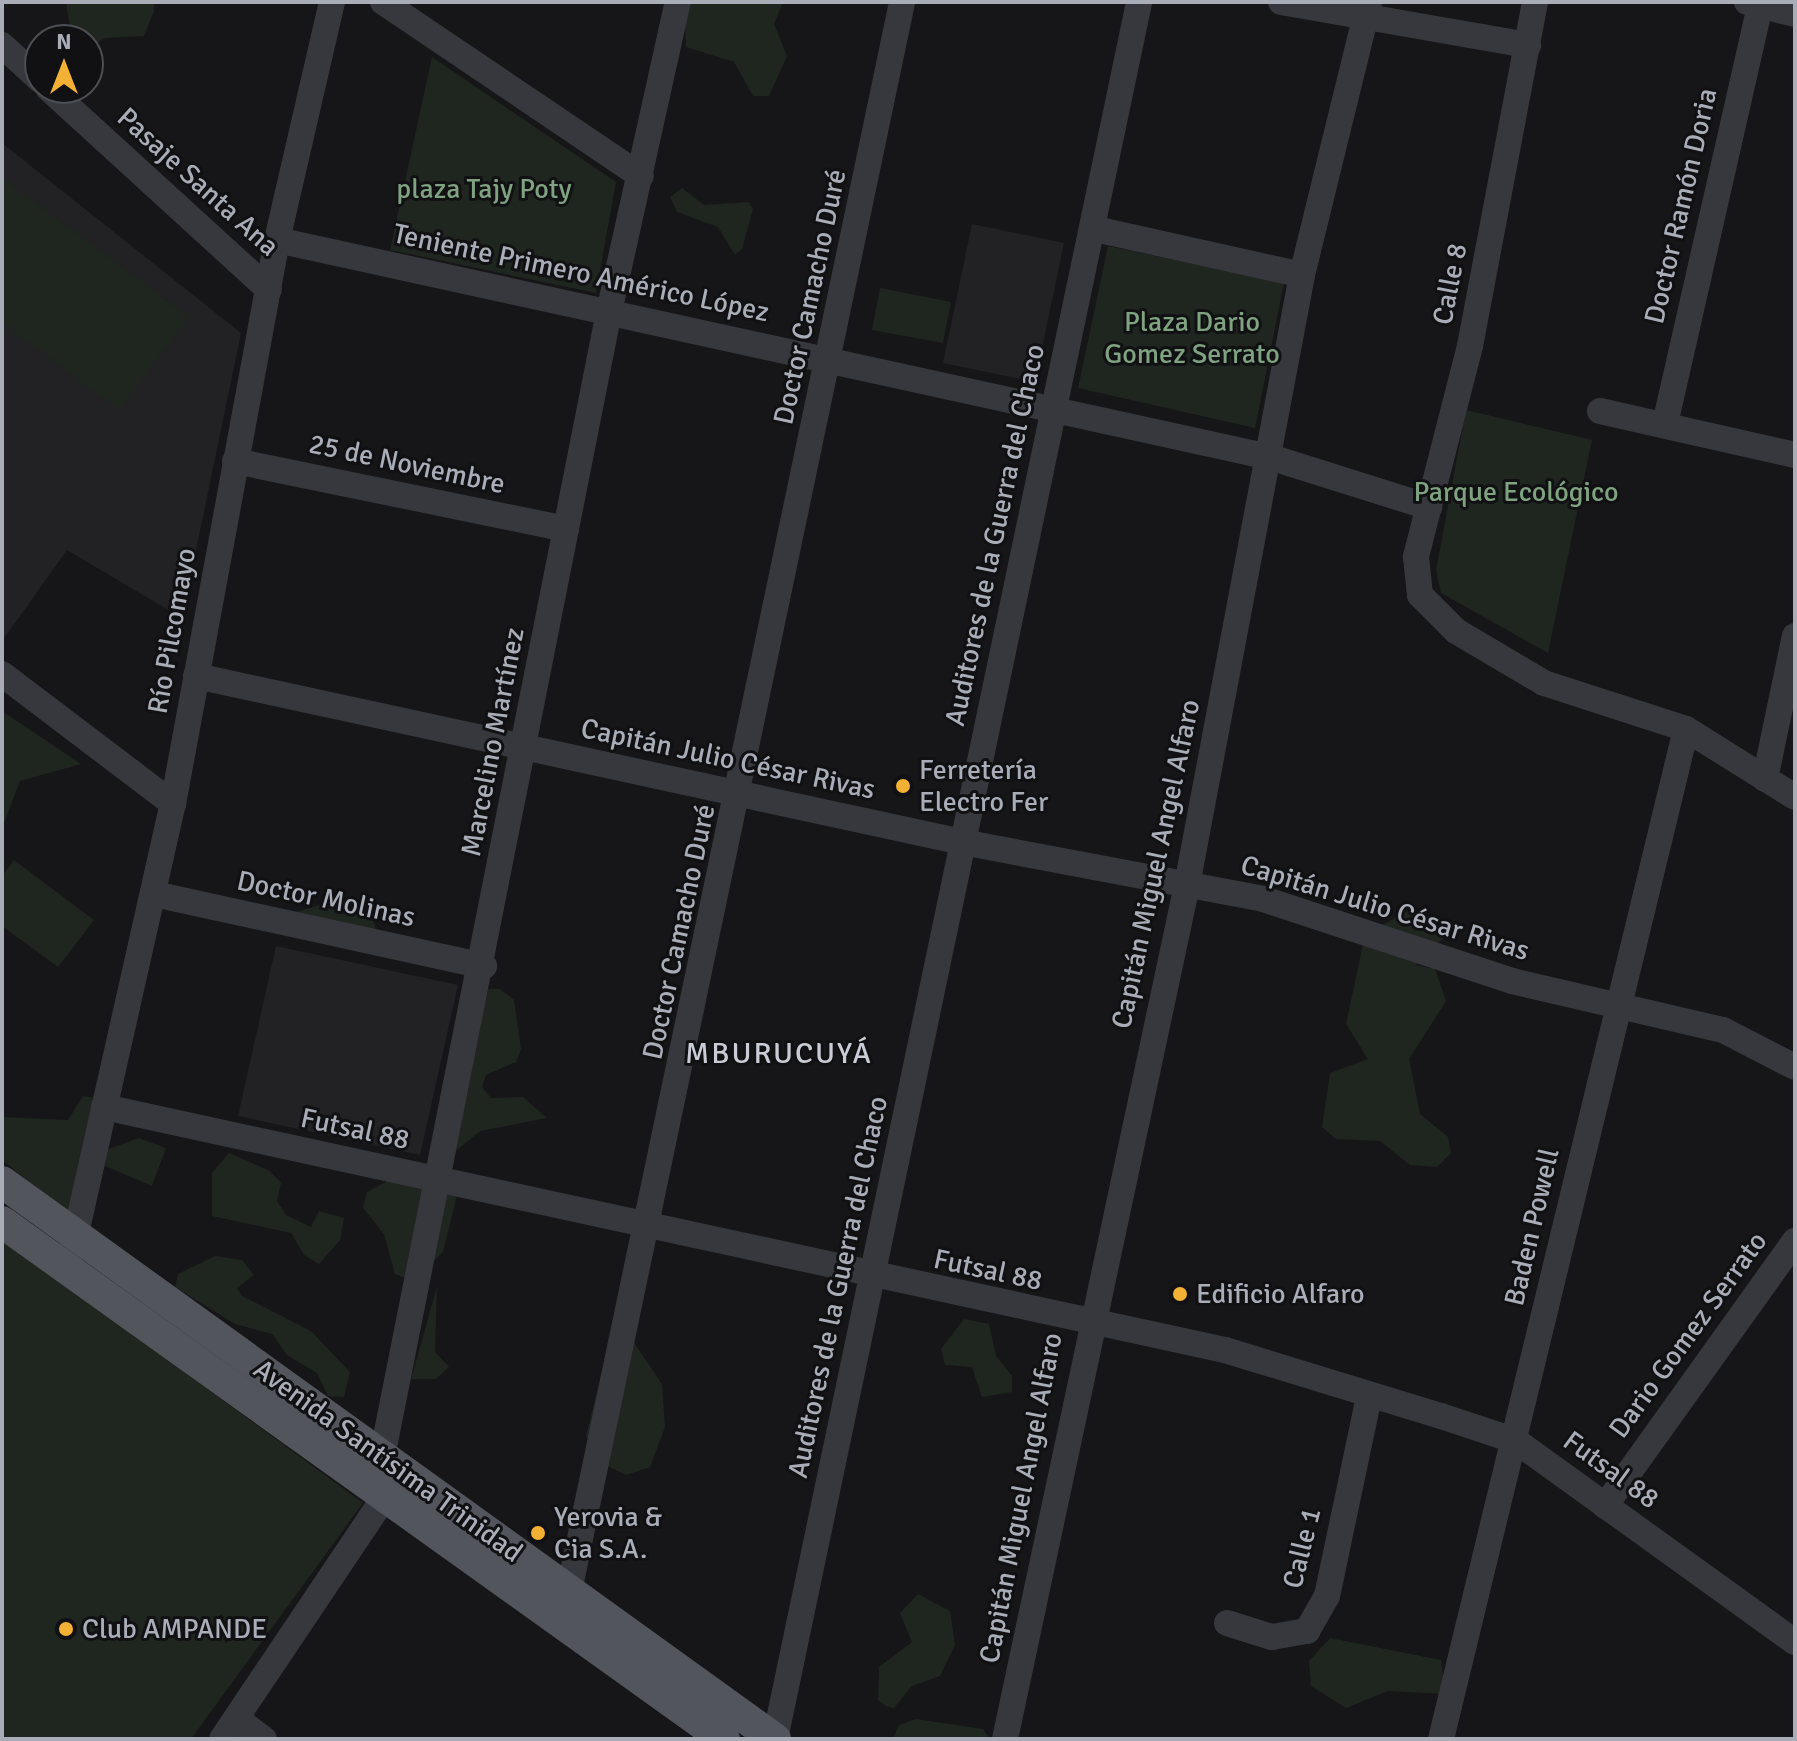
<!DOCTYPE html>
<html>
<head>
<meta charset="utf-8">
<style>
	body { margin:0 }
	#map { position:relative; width:1797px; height:1741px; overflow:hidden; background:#161618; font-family:Signika,sans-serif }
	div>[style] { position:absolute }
	.built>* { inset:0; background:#222225 }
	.green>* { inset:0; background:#1e261f }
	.minor>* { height:26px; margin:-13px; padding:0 13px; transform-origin:13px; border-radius:13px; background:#37383d }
	.major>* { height:32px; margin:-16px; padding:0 16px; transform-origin:16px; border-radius:16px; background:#53555c }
	.dots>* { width:22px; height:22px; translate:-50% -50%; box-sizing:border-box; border:4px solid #111113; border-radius:50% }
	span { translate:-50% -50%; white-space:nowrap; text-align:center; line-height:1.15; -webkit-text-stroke:6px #111113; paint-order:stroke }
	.street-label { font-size:28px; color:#a8adb8 }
	.park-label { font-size:28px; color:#7fa381 }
	.poi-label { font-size:28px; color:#a8adb8 }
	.left { translate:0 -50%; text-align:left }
	.neighbourhood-label { font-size:30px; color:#c9ccd4; letter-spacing:2px }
	.frame { position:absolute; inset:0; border:4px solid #a8adb8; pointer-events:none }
	.north { position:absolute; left:24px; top:24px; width:80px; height:80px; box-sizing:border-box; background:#111113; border:2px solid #4d4f55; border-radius:50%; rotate:0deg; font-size:22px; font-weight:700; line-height:32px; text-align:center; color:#a8adb8 }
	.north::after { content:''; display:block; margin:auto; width:28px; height:36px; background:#f2b134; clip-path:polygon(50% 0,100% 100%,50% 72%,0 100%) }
</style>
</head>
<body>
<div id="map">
	<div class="built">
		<div style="clip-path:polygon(2px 143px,241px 333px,182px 618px,67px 550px,2px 641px)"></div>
		<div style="clip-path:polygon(972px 224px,1064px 243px,1035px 382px,943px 363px)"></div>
		<div style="clip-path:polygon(276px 946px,458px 985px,420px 1155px,238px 1116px)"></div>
	</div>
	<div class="green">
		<div style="clip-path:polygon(66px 2px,154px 2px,154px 11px,144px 36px,105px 38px,88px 49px,88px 40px,72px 40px)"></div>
		<div style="clip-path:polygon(684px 2px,783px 2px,774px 24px,787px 56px,769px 96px,753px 96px,734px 62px,686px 47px)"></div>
		<div style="clip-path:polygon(432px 57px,616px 182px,596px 293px,390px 250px)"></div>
		<div style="clip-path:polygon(2px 178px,189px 317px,119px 410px,2px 322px)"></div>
		<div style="clip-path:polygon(682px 188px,704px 205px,749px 202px,753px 209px,742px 249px,735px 255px,718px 227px,677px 212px,670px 197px)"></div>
		<div style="clip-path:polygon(1108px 246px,1284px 283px,1255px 428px,1078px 388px)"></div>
		<div style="clip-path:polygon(880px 288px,951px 302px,943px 343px,872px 330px)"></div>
		<div style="clip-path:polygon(1466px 410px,1592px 440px,1548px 653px,1441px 593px,1436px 570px)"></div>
		<div style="clip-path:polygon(2px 711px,81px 764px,20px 781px,2px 829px)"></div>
		<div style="clip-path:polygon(14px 860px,94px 920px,58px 967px,2px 926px,2px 876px)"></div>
		<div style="clip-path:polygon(327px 903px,373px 918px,377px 934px,289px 914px)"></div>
		<div style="clip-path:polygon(1407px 911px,1448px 934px,1415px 965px,1435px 969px,1446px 1001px,1409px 1059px,1420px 1114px,1448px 1137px,1451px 1153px,1437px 1167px,1410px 1165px,1380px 1141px,1336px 1139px,1322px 1127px,1330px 1073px,1368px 1059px,1346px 1024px,1365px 935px)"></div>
		<div style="clip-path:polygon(482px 989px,500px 989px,514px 1000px,521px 1049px,516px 1062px,486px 1075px,482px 1087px,491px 1098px,523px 1097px,547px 1118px,480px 1131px,451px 1155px)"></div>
		<div style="clip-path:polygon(83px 1096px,97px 1098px,71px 1215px,2px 1160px,2px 1117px,68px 1120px)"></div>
		<div style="clip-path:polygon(139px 1138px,166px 1148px,152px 1186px,105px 1166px,106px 1150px)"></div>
		<div style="clip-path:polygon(229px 1153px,270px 1171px,281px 1183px,277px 1201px,286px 1215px,311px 1227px,319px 1211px,344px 1218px,340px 1240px,319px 1264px,304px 1255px,291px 1233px,212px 1216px,212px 1173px)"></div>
		<div style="clip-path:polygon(395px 1177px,457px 1195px,443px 1252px,413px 1281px,395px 1274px,384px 1234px,363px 1208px,367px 1192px)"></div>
		<div style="clip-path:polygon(2px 1238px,363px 1503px,191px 1739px,2px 1739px)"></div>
		<div style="clip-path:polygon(215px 1256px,242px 1260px,254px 1275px,237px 1288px,242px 1296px,311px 1331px,350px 1372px,344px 1397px,328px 1396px,317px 1373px,287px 1355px,272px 1334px,235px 1324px,175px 1287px,178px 1274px)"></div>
		<div style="clip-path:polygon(437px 1287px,435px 1352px,449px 1367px,436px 1379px,411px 1379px)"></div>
		<div style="clip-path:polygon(964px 1319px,989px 1324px,996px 1356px,1012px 1376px,1012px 1392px,982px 1397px,972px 1367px,945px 1365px,941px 1349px)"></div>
		<div style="clip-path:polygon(624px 1328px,662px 1384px,665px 1427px,650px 1467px,626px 1475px,595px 1460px,586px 1436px,612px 1330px)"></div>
		<div style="clip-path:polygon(918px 1594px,950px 1611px,955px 1645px,940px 1676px,912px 1686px,894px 1708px,886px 1706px,878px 1700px,879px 1667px,912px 1642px,900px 1613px)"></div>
		<div style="clip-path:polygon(1330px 1638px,1441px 1660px,1445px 1694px,1388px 1691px,1346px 1708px,1311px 1686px,1309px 1661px)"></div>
		<div style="clip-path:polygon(916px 1719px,983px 1729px,990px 1739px,893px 1739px,899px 1725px)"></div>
	</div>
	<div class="minor">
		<div style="left:383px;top:2px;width:311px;rotate:34deg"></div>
		<div style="left:1281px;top:2px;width:251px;rotate:9.9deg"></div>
		<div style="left:1535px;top:2px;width:350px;rotate:100.7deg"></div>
		<div style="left:1470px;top:346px;width:218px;rotate:104.4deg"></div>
		<div style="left:1416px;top:557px;width:38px;rotate:84deg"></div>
		<div style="left:1420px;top:595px;width:51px;rotate:45deg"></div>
		<div style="left:1456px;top:631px;width:102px;rotate:30.6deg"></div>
		<div style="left:1544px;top:683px;width:149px;rotate:17.9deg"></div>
		<div style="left:1686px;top:729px;width:128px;rotate:32deg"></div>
		<div style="left:1747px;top:2px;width:49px;rotate:14deg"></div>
		<div style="left:2px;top:45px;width:52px;rotate:42.6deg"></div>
		<div style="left:48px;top:88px;width:299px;rotate:42.4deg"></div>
		<div style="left:1095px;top:229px;width:212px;rotate:12.5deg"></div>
		<div style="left:277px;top:240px;width:1016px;rotate:12.33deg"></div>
		<div style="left:1270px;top:457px;width:167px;rotate:17.5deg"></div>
		<div style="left:1600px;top:411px;width:200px;rotate:12.7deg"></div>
		<div style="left:1665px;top:424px;width:433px;rotate:-77.2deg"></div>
		<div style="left:235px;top:461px;width:338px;rotate:11.6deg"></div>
		<div style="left:2px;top:674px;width:215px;rotate:37.2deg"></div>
		<div style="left:196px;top:676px;width:784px;rotate:12.23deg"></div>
		<div style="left:962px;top:842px;width:306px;rotate:10.7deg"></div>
		<div style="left:1263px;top:899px;width:262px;rotate:18.2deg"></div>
		<div style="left:1512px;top:981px;width:217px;rotate:13.1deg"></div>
		<div style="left:1723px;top:1030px;width:81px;rotate:27.2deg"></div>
		<div style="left:1765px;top:779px;width:146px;rotate:-78.2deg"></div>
		<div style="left:154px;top:894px;width:338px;rotate:12.3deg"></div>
		<div style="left:104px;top:1107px;width:1147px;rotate:12.23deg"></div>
		<div style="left:1225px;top:1350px;width:226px;rotate:17deg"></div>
		<div style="left:1441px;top:1416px;width:79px;rotate:18.4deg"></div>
		<div style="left:1516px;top:1441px;width:344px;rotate:35.8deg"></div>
		<div style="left:72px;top:1251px;width:458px;rotate:-77.3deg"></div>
		<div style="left:173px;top:804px;width:574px;rotate:-79.55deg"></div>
		<div style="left:277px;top:240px;width:244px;rotate:-77deg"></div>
		<div style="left:1605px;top:1506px;width:326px;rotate:-54.4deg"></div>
		<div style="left:569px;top:1591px;width:1624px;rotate:-78.16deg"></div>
		<div style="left:1227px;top:1623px;width:47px;rotate:17.3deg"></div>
		<div style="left:1272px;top:1637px;width:36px;rotate:-10deg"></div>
		<div style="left:1307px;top:1631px;width:40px;rotate:-60.3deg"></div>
		<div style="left:1327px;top:1596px;width:203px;rotate:-78.1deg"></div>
		<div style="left:237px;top:1719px;width:34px;rotate:37deg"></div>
		<div style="left:222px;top:1739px;width:293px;rotate:-56.1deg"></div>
		<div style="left:385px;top:1496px;width:39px;rotate:-94deg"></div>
		<div style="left:382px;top:1457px;width:1167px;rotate:-78.79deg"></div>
		<div style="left:609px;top:312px;width:318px;rotate:-77.5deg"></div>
		<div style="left:775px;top:1739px;width:1775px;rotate:-78.16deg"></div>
		<div style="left:1005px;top:1739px;width:873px;rotate:-77.97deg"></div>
		<div style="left:1187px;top:885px;width:621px;rotate:-79.32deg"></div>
		<div style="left:1302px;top:275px;width:281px;rotate:-76.2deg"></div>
		<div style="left:1441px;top:1739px;width:1039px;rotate:-76.36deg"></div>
	</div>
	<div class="major">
		<div style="left:2px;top:1182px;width:953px;rotate:35.78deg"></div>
		<div style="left:2px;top:1222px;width:888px;rotate:35.61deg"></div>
	</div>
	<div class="dots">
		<div style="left:903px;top:786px;background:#f2b134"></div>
		<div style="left:1180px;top:1294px;background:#f2b134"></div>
		<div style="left:538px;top:1533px;background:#f2b134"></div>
		<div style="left:66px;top:1629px;background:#f2b134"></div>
	</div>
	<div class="street-label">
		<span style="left:198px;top:182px;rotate:42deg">Pasaje Santa Ana</span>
		<span style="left:1681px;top:206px;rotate:-77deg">Doctor Ramón Doria</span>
		<span style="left:581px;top:273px;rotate:12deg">Teniente Primero Américo López</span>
		<span style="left:1450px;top:284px;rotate:-79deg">Calle 8</span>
		<span style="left:810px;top:297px;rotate:-78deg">Doctor Camacho Duré</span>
		<span style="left:407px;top:464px;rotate:12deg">25 de Noviembre</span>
		<span style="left:995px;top:535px;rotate:-78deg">Auditores de la Guerra del Chaco</span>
		<span style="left:172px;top:631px;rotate:-80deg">Río Pilcomayo</span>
		<span style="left:493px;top:742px;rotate:-79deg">Marcelino Martínez</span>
		<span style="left:728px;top:759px;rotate:12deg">Capitán Julio César Rivas</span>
		<span style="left:1156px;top:864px;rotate:-78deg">Capitán Miguel Angel Alfaro</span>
		<span style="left:326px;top:899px;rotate:12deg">Doctor Molinas</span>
		<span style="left:1385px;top:908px;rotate:17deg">Capitán Julio César Rivas</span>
		<span style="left:679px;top:932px;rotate:-78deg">Doctor Camacho Duré</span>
		<span style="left:355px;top:1129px;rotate:12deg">Futsal 88</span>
		<span style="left:1532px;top:1227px;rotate:-77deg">Baden Powell</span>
		<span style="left:988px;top:1270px;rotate:12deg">Futsal 88</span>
		<span style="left:838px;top:1287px;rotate:-78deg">Auditores de la Guerra del Chaco</span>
		<span style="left:1688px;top:1335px;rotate:-54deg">Dario Gomez Serrato</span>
		<span style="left:388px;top:1461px;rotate:36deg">Avenida Santísima Trinidad</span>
		<span style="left:1611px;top:1470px;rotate:36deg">Futsal 88</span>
		<span style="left:1021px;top:1498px;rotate:-79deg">Capitán Miguel Angel Alfaro</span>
		<span style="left:1302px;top:1548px;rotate:-76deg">Calle 1</span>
	</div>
	<div class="park-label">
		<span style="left:484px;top:189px">plaza Tajy Poty</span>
		<span style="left:1192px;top:338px">Plaza Dario<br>Gomez Serrato</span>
		<span style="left:1516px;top:492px">Parque Ecológico</span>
	</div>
	<div class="poi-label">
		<span class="left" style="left:919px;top:786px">Ferretería<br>Electro Fer</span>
		<span class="left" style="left:1196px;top:1294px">Edificio Alfaro</span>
		<span class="left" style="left:554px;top:1533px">Yerovia &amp;<br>Cia S.A.</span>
		<span class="left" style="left:82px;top:1629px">Club AMPANDE</span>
	</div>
	<div class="neighbourhood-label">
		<span style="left:779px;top:1054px">MBURUCUYÁ</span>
	</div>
	<div class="frame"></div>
	<div class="north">N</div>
</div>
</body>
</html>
